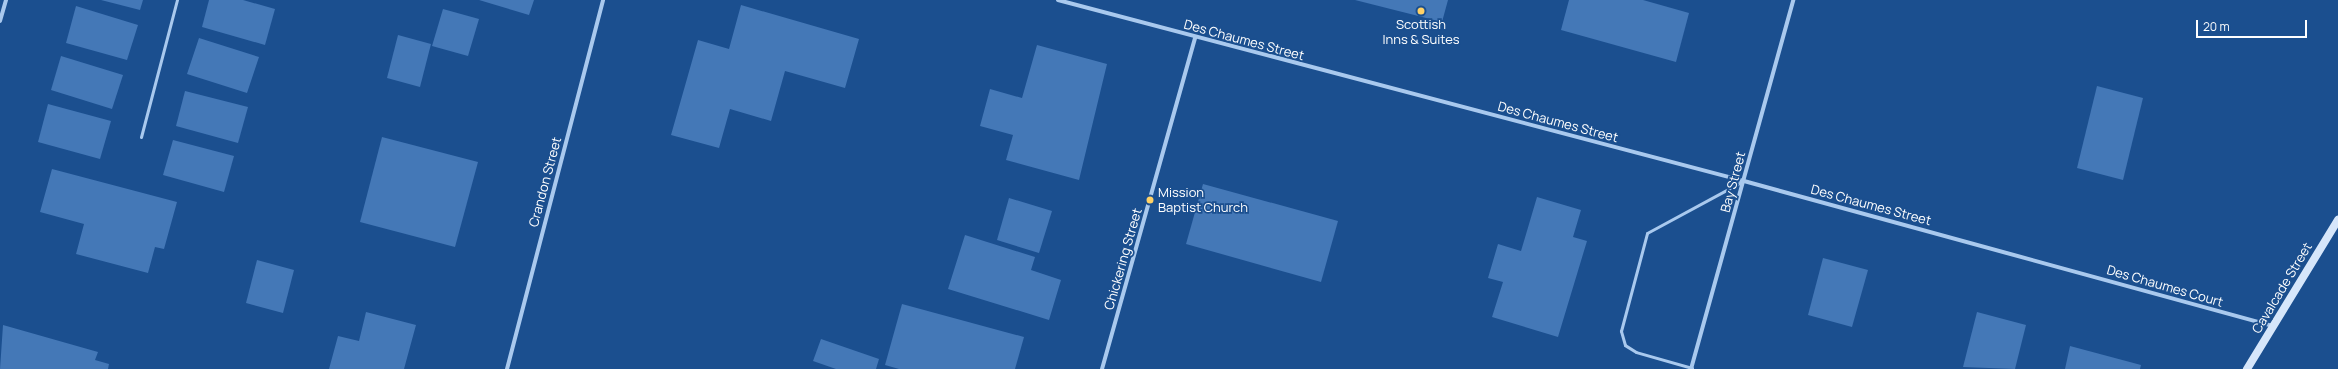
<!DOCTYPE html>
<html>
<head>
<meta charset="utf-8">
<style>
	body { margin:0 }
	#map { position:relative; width:2338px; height:369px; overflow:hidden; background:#1b4f8f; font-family:Manrope,sans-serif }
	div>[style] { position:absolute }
	.building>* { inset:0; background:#4478b7 }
	.lane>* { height:3px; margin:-1.5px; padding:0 1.5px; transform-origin:1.5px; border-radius:1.5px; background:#a9c9ee }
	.street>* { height:4px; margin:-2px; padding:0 2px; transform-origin:2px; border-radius:2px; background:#a9c9ee }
	.secondary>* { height:8px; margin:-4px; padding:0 4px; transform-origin:4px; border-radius:4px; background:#d6e6fa }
	.dots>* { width:11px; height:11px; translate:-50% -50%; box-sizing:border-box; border:2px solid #1b4f8f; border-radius:50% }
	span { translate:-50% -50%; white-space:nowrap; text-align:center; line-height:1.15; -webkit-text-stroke:3.5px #1b4f8f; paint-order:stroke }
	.poi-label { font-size:13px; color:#fff }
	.left { translate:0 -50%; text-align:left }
	.street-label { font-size:13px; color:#fff }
	.scale { position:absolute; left:2196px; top:20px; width:111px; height:18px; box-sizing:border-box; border:2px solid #fff; border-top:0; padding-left:5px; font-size:12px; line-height:14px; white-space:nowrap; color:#fff; -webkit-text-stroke:3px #1b4f8f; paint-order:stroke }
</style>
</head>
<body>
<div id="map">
	<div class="building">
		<div style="clip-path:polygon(101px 0,143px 0,140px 10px)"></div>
		<div style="clip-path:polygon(209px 0,243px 0,275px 9px,265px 45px,202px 27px)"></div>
		<div style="clip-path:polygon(479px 0,534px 0,529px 15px)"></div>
		<div style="clip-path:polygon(1355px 0,1448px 0,1442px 22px)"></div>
		<div style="clip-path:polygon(1569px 0,1643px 0,1689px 13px,1676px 62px,1561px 30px)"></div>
		<div style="clip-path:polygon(741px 5px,859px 39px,845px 88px,785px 71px,771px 121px,730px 109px,719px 148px,671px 135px,698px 40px,729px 49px)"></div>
		<div style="clip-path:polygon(76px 6px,138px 25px,127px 60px,66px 43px)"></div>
		<div style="clip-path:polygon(443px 9px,479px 19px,468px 56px,432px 46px)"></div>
		<div style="clip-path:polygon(398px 35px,431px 44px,420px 87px,387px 78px)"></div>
		<div style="clip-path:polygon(199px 38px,259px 57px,247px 93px,187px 74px)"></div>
		<div style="clip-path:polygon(1037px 45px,1107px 64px,1079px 180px,1006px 160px,1013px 135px,980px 126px,990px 89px,1022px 98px)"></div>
		<div style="clip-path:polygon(61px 56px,123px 75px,112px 109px,51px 90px)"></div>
		<div style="clip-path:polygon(2097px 86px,2143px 98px,2123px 180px,2077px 168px)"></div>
		<div style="clip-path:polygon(185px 91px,248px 107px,238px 143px,176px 126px)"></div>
		<div style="clip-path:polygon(48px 104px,111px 121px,100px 159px,38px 142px)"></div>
		<div style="clip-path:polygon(382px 137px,478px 162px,455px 247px,360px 222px)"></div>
		<div style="clip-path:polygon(173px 140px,234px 156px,224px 192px,163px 175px)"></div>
		<div style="clip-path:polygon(52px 169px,177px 202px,164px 249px,155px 247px,148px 273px,76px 254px,84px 224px,40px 212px)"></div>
		<div style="clip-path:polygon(1203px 184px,1338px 221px,1321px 282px,1186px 244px)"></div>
		<div style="clip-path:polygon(1537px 197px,1581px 210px,1573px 237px,1587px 241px,1558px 337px,1492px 317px,1503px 282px,1488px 278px,1498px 244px,1521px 251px)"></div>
		<div style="clip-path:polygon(1009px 198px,1052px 211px,1039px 253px,997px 240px)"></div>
		<div style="clip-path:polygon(965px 235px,1035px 257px,1031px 270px,1061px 280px,1049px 320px,948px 289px)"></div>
		<div style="clip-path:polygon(1823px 258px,1868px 270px,1852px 327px,1808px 315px)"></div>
		<div style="clip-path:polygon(257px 260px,294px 270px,283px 313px,246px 303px)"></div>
		<div style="clip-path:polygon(902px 304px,1024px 337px,1015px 369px,899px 369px,885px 365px)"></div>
		<div style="clip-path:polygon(366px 312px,416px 325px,404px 369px,329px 369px,338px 336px,359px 341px)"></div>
		<div style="clip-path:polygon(1977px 312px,2026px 325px,2015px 369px,1963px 367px)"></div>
		<div style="clip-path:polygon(3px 325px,98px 352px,95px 360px,109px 364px,108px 369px,0 369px)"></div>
		<div style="clip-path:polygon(821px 339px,879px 359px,876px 369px,836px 369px,813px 361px)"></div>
		<div style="clip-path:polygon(2070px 346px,2141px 365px,2140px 369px,2065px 369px)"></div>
	</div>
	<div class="lane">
		<div style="left:141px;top:137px;width:142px;rotate:-75.3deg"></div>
		<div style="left:1692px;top:368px;width:58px;rotate:-164.1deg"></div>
		<div style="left:1636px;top:352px;width:13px;rotate:-148deg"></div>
		<div style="left:1625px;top:345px;width:15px;rotate:-106deg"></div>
		<div style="left:1621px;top:331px;width:101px;rotate:-75.1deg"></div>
		<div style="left:1647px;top:233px;width:109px;rotate:-28.4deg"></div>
	</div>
	<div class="street">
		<div style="left:1058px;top:0;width:709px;rotate:14.78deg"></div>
		<div style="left:1744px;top:181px;width:549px;rotate:15.33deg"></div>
		<div style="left:0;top:21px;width:22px;rotate:-74deg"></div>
		<div style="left:507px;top:369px;width:381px;rotate:-75.4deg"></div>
		<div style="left:1102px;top:369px;width:344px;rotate:-74.3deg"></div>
		<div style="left:1691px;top:369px;width:383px;rotate:-74.5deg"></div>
	</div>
	<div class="secondary">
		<div style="left:2247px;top:369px;width:175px;rotate:-58.6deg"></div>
	</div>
	<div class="dots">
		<div style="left:1421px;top:11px;background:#ffd166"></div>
		<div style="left:1150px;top:200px;background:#ffd166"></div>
	</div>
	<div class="poi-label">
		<span style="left:1421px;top:32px">Scottish<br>Inns &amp; Suites</span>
		<span class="left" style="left:1158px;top:200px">Mission<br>Baptist Church</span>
	</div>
	<div class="street-label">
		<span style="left:1244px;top:40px;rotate:15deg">Des Chaumes Street</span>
		<span style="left:1558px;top:122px;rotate:15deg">Des Chaumes Street</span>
		<span style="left:545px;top:182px;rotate:-75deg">Crandon Street</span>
		<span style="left:1733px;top:182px;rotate:-75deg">Bay Street</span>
		<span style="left:1871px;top:205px;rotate:15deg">Des Chaumes Street</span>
		<span style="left:1123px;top:259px;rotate:-74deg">Chickering Street</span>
		<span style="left:2165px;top:286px;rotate:16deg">Des Chaumes Court</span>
		<span style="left:2282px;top:288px;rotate:-59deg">Cavalcade Street</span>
	</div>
	<div class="scale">20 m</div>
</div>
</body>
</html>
